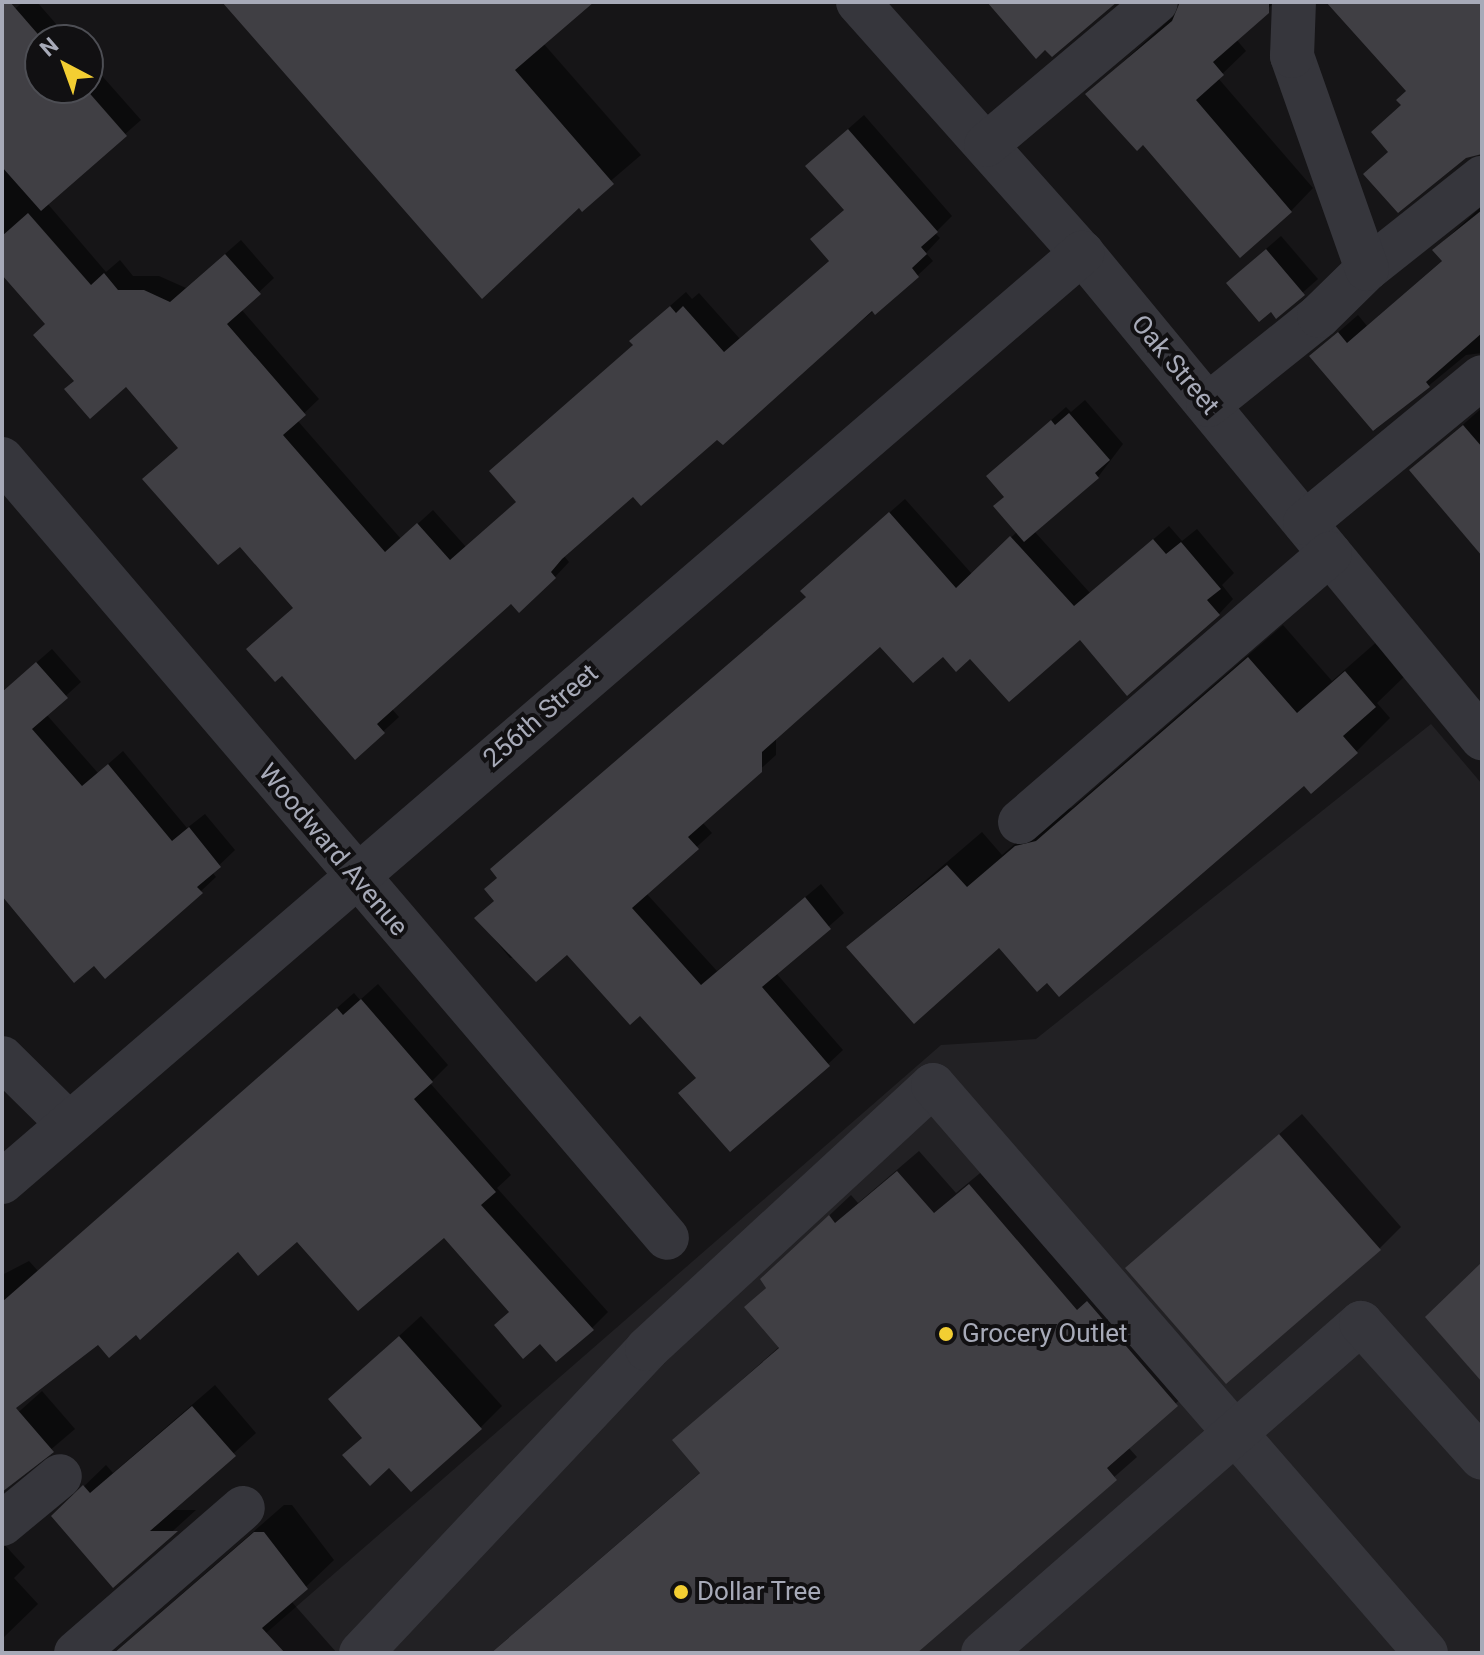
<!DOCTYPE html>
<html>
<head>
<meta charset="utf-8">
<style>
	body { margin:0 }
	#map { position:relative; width:1484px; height:1655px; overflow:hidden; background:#161517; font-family:Roboto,sans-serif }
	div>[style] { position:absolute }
	.built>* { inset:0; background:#222124 }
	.shadow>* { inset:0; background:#0007 }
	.building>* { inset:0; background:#403f44 }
	.minor>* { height:44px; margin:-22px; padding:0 22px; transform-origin:22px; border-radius:22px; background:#36363c }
	.dots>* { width:22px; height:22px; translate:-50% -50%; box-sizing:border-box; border:4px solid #111012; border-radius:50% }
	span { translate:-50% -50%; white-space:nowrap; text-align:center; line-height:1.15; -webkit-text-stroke:8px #111012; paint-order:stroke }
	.street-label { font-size:26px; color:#a7aab8 }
	.poi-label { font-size:26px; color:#a7aab8 }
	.left { translate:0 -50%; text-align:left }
	.frame { position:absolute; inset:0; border:4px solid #a7aab8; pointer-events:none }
	.north { position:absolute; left:24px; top:24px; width:80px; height:80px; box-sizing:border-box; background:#111012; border:2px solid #4d4e54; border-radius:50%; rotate:319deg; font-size:22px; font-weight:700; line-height:32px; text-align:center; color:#a7aab8 }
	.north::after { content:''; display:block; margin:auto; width:28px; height:36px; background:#f3ce32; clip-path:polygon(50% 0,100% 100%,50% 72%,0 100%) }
</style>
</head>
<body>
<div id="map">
	<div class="built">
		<div style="clip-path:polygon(1431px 724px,1482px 784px,1482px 1653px,243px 1653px,941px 1045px,1036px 1039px)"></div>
	</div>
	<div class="shadow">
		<div style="clip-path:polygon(23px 2px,37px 2px,70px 40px,40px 40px,40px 88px,88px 88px,88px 60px,141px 120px,47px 203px,106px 272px,120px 260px,133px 276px,159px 276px,186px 288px,241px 240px,274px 278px,241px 309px,319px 399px,297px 420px,401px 539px,433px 510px,466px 547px,518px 501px,647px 326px,686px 292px,692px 299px,699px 293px,740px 339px,830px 260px,846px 209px,823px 151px,864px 115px,952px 216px,935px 233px,940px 238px,926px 253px,933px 261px,918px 275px,718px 437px,634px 495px,564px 556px,569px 562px,555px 577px,511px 601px,391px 708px,399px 717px,355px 757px,294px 607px,180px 447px,126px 384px,76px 380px,47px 324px,2px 272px,2px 20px)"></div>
		<div style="clip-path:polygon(239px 2px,590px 2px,543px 43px,641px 155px,539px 242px)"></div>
		<div style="clip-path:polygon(1182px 2px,1275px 2px,1236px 39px,1246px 51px,1218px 78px,1313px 188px,1291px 211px,1143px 143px,1088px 94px,1181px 9px)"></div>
		<div style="clip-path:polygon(1482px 206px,1482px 353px,1466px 355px,1376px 429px,1311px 356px,1358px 315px,1367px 326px,1443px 260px,1434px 250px)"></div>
		<div style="clip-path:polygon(1281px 236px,1318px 279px,1276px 316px,1243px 269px)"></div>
		<div style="clip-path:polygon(1085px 400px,1123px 444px,1098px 477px,1034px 531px,1090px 593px,1169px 526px,1182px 541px,1197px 529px,1234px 573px,1222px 585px,1233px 599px,1219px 614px,971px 656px,880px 644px,776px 737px,776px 755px,702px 822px,712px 833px,646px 893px,717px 971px,821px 884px,844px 913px,776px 973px,843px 1050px,828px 1064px,697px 1077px,640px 1013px,567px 952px,510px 958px,477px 918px,807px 596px,817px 576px,905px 499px,972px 574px,1018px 531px,1006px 496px,988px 476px,1066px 407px,1071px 412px)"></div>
		<div style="clip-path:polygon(1482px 408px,1482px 554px,1411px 470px)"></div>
		<div style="clip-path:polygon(1283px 625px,1332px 681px,1380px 639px,1409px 672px,1377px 703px,1390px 718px,1356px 752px,1304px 783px,1048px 980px,999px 945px,848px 947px,982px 832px,1002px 855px,1051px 813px,1072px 808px)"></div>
		<div style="clip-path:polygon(52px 649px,81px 682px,46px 714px,98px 773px,123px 751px,187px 828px,205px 814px,235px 850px,212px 872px,216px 877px,201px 891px,95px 963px,2px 894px,2px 686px,5px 690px)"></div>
		<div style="clip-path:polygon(378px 984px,448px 1065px,430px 1083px,511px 1175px,497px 1188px,608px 1312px,592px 1328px,511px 1311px,444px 1235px,297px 1239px,238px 1249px,136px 1332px,98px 1342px,2px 1401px,2px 1275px,29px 1261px,38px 1271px,354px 993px,360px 1000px)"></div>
		<div style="clip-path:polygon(1302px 1114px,1401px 1227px,1379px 1249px,1128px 1268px)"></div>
		<div style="clip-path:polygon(919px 1151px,956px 1193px,991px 1164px,1198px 1383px,1128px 1447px,1137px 1457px,915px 1652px,491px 1653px,702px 1471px,674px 1440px,780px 1346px,746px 1307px,768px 1286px,784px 1258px,851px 1195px,858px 1203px)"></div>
		<div style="clip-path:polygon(421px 1316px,502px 1406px,480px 1428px,389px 1466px,330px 1399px)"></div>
		<div style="clip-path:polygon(215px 1385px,256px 1433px,171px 1510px,196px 1510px,113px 1585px,76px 1494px,106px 1465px,113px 1473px)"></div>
		<div style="clip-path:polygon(42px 1391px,75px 1429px,2px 1491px,2px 1427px)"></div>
		<div style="clip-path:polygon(284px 1505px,292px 1505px,334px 1560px,291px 1601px,337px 1653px,114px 1653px)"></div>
		<div style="clip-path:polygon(2px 1542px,25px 1567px,14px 1578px,38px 1604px,2px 1639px)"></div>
	</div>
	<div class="building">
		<div style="clip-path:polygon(2px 2px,10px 2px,43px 40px,40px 88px,85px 88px,127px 136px,41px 211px,2px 167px)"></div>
		<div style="clip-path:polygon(222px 2px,594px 2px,515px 70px,614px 184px,582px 212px,579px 208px,482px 299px)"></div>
		<div style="clip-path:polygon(987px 2px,1117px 2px,1052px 57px,1045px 50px,1036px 59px)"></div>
		<div style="clip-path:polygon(1180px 2px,1269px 2px,1269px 13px,1213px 62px,1224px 75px,1196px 100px,1292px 212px,1240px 258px,1143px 145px,1137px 151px,1085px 94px,1172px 21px)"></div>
		<div style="clip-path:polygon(1326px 2px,1482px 2px,1482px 154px,1466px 158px,1398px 213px,1363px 174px,1388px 152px,1371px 132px,1401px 105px,1396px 100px,1406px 91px)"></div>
		<div style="clip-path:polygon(848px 129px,938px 232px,921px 247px,927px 254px,912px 268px,919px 277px,875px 315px,872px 311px,723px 445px,717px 440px,641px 506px,633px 497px,562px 559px,551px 572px,556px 578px,519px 613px,511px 604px,377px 724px,385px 733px,355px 760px,282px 676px,275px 682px,246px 649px,293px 608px,240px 547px,218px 565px,142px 479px,178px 448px,126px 387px,90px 419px,64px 389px,74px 381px,33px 335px,45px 324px,2px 275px,2px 236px,28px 213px,91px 285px,104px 273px,118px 290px,144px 290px,170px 302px,225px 254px,261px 294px,227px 324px,306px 415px,283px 435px,385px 552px,417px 523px,450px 560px,516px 502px,489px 471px,633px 345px,629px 341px,670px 306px,676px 313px,683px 306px,724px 352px,829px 261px,810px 239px,844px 210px,805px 166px)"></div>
		<div style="clip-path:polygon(1482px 210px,1482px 333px,1426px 382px,1430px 387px,1373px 431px,1309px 356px,1338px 332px,1347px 343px,1442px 261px,1432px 250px)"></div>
		<div style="clip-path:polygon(1266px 249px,1305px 295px,1276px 319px,1271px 312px,1259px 322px,1226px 283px)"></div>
		<div style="clip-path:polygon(1069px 413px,1110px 460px,1095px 473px,1099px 478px,1024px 542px,993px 506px,1004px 497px,986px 476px,1051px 420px,1055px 425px)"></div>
		<div style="clip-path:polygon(1463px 425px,1482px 447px,1482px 556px,1409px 470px)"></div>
		<div style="clip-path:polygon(889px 512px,956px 588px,1010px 536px,1074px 606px,1153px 539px,1166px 554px,1181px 542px,1221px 589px,1207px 600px,1220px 615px,1127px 696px,1080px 640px,1009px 702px,970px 659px,956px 672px,943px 657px,913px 683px,880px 647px,762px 752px,762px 772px,688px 837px,699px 849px,632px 908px,701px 985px,805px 897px,831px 929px,762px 987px,830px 1066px,730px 1152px,678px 1093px,696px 1078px,640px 1016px,630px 1025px,567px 955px,536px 982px,474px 918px,494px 901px,484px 889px,497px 878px,490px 869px,806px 597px,800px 591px)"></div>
		<div style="clip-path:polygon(1248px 657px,1297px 713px,1345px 671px,1376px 707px,1343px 736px,1358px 753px,1311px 794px,1304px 786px,1059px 997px,1047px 983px,1037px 992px,999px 948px,914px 1024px,846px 947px,947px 865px,967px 887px,1015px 846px,1036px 841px)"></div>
		<div style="clip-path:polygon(36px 662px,68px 698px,32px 729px,82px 786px,108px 764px,172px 841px,189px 827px,221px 867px,197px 887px,203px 893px,105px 979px,94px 966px,74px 983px,2px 896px,2px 692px)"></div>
		<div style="clip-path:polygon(361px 999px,433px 1082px,414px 1099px,496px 1192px,481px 1205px,594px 1330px,556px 1362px,540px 1344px,523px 1359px,494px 1325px,509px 1312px,444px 1238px,358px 1311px,297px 1242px,258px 1276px,238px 1252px,140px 1340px,136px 1335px,109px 1358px,98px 1345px,16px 1408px,54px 1452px,2px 1492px,2px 1302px,337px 1008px,343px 1015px)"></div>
		<div style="clip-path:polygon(1279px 1134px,1381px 1250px,1226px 1384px,1125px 1268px)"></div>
		<div style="clip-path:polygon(897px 1171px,934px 1213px,969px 1184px,1077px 1310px,1087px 1301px,1178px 1406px,1107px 1468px,1117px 1480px,917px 1653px,491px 1653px,700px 1473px,672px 1440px,779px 1348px,744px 1307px,766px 1288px,760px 1279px,829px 1215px,835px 1223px)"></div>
		<div style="clip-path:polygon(1482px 1262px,1482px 1382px,1425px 1317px)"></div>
		<div style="clip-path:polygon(399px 1336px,482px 1429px,411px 1492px,389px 1468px,370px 1486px,342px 1455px,362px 1438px,328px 1399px)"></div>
		<div style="clip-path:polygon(192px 1406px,236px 1456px,150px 1531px,178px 1531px,113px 1588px,51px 1516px,83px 1485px,90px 1493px)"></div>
		<div style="clip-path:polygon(254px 1532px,264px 1532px,308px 1589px,262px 1628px,285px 1653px,114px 1653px)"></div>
	</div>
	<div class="minor">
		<div style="left:858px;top:2px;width:336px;rotate:48.3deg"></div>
		<div style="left:1082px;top:253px;width:629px;rotate:50.49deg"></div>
		<div style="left:986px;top:145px;width:222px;rotate:-40.1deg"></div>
		<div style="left:1367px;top:269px;width:147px;rotate:-38.4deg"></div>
		<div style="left:1208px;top:405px;width:142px;rotate:-38.7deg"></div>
		<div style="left:1319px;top:316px;width:67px;rotate:-44.4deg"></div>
		<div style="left:1367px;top:269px;width:226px;rotate:-109.4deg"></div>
		<div style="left:1292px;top:56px;width:54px;rotate:-87.9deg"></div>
		<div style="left:2px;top:459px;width:1024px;rotate:49.51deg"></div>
		<div style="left:1305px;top:523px;width:229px;rotate:-39.5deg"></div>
		<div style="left:1020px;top:822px;width:410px;rotate:-40.9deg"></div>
		<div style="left:2px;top:1058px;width:94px;rotate:44.6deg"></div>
		<div style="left:2px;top:1182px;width:1425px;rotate:-40.7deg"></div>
		<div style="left:2px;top:1524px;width:75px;rotate:-39.6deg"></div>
		<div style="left:76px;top:1653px;width:221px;rotate:-41deg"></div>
		<div style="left:361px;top:1653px;width:417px;rotate:-46.7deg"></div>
		<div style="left:647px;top:1349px;width:389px;rotate:-42.7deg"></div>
		<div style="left:933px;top:1085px;width:752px;rotate:49.04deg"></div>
		<div style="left:983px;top:1653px;width:502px;rotate:-41.12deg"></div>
		<div style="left:1361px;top:1323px;width:181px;rotate:48.1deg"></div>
	</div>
	<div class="dots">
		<div style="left:946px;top:1334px;background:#f3ce32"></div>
		<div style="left:681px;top:1592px;background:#f3ce32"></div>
	</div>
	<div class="street-label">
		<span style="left:1175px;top:365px;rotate:50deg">Oak Street</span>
		<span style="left:541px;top:716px;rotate:-41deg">256th Street</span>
		<span style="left:333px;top:850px;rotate:50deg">Woodward Avenue</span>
	</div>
	<div class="poi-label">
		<span class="left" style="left:962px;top:1334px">Grocery Outlet</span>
		<span class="left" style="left:697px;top:1592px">Dollar Tree</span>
	</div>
	<div class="frame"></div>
	<div class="north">N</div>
</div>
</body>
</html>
